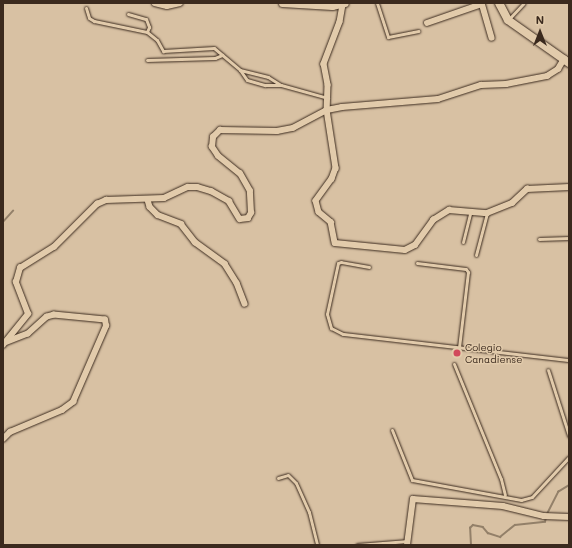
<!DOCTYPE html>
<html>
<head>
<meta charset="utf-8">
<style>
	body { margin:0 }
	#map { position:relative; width:572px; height:548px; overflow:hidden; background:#d8c1a3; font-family:Mali,sans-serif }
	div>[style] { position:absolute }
	.stream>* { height:1.5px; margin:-0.75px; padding:0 0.75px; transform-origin:0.75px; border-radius:0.75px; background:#938069 }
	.roads { filter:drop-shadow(0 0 1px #3b2a1e) drop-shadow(0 0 1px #3b2a1e) }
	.service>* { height:3px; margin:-1.5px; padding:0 1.5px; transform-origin:1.5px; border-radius:1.5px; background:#e2cbab }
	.minor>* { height:5.5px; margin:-2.75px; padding:0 2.75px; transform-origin:2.75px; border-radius:2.75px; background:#e2cbab }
	.tertiary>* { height:7px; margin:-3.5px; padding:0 3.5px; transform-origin:3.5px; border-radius:3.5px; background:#e2cbab }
	.secondary>* { height:8px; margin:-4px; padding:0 4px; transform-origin:4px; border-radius:4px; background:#e2cbab }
	.dots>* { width:11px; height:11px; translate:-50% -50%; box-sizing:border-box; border:2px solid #e2cbab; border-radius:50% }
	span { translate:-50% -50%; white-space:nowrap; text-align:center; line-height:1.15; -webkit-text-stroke:3px #e2cbab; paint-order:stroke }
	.poi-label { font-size:10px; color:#3b2a1e }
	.left { translate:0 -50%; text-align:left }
	.frame { position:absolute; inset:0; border:4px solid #3b2a1e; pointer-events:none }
	.north { position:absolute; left:520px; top:12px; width:40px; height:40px; -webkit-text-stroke:3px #e2cbab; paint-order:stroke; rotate:0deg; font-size:11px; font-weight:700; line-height:16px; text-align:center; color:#3b2a1e }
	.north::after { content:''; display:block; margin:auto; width:14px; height:18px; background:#3b2a1e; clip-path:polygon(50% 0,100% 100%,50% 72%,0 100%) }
</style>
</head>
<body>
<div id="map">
	<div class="stream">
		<div style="left:3px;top:222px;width:15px;rotate:-48deg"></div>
		<div style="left:547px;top:514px;width:25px;rotate:-63deg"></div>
		<div style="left:558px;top:492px;width:13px;rotate:-32deg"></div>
		<div style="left:471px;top:545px;width:17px;rotate:-93deg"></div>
		<div style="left:470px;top:528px;width:4px;rotate:-45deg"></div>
		<div style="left:473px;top:525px;width:10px;rotate:11deg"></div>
		<div style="left:483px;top:527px;width:8px;rotate:50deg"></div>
		<div style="left:488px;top:533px;width:13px;rotate:18deg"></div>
		<div style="left:500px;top:537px;width:19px;rotate:-39deg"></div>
		<div style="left:515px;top:525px;width:30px;rotate:-6deg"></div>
		<div style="left:545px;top:522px;width:4px;rotate:-76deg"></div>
	</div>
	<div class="roads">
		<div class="service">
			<div style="left:377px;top:3px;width:36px;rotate:72deg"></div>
			<div style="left:388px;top:37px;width:31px;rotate:-11deg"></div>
			<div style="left:86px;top:8px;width:10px;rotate:73deg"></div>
			<div style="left:89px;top:18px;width:6px;rotate:31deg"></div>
			<div style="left:94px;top:21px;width:54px;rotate:11.7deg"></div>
			<div style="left:147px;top:32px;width:13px;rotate:39deg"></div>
			<div style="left:157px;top:40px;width:13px;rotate:61deg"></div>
			<div style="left:163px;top:51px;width:51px;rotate:-3.4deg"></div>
			<div style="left:214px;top:48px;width:34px;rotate:40deg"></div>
			<div style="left:240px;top:70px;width:12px;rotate:55deg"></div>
			<div style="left:247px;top:80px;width:19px;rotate:16deg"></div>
			<div style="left:265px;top:85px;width:16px"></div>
			<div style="left:281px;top:85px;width:49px;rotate:15.5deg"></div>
			<div style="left:128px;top:14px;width:19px;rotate:16deg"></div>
			<div style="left:146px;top:19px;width:9px;rotate:69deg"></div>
			<div style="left:149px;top:27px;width:5px;rotate:112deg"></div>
			<div style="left:508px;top:20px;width:23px;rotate:-47deg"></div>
			<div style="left:147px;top:60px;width:68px;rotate:-1.7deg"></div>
			<div style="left:215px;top:58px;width:8px;rotate:-23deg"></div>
			<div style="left:240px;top:70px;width:29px;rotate:14deg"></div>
			<div style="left:268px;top:77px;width:15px;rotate:32deg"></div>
			<div style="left:539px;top:239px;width:30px;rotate:-2deg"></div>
			<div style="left:463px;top:242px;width:32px;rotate:-76deg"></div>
			<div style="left:476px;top:255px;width:43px;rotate:-75.3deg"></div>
			<div style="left:417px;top:263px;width:49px;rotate:7deg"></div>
			<div style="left:466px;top:269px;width:4px;rotate:56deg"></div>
			<div style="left:468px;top:272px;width:77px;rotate:96.8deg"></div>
			<div style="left:369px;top:267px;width:28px;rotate:-170deg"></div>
			<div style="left:341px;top:262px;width:3px;rotate:162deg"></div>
			<div style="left:338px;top:263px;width:52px;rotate:102.2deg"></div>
			<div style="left:327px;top:314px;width:15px;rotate:74deg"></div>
			<div style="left:331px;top:328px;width:13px;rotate:27deg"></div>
			<div style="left:343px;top:334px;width:227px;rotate:6.6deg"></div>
			<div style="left:454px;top:364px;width:124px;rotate:67.8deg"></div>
			<div style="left:501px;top:479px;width:16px;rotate:76deg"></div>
			<div style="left:548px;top:370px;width:69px;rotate:72.3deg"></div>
			<div style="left:392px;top:430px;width:54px;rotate:68.2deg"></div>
			<div style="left:412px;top:480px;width:111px;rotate:10.4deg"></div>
			<div style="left:521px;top:500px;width:11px;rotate:-15deg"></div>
			<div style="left:532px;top:497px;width:54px;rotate:-47.2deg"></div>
			<div style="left:278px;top:478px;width:10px;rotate:-17deg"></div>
			<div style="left:288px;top:475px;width:11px;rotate:45deg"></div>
			<div style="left:296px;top:483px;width:32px;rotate:66deg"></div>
			<div style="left:309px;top:512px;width:34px;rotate:76deg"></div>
			<div style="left:357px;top:545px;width:51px;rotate:-4.5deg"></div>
		</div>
		<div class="minor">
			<div style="left:155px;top:3px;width:12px;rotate:14deg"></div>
			<div style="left:167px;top:6px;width:13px;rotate:-13deg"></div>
			<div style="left:482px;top:3px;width:36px;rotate:74deg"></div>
			<div style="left:343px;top:5px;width:17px;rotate:100deg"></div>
			<div style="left:340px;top:22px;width:45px;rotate:110.9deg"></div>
			<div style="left:324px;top:64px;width:21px;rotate:79deg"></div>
			<div style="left:328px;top:85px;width:25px;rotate:92deg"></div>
			<div style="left:327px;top:110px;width:59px;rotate:81.2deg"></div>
			<div style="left:336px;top:168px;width:12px;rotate:110deg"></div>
			<div style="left:332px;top:179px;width:27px;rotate:126deg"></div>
			<div style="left:316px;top:201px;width:11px;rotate:75deg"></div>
			<div style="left:319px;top:212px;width:16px;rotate:40deg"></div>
			<div style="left:331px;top:222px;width:21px;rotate:79deg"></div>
			<div style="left:335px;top:243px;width:70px;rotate:5.7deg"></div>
			<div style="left:405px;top:250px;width:11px;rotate:-27deg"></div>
			<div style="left:415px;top:245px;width:31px;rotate:-54deg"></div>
			<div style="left:433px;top:220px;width:19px;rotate:-32deg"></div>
			<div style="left:449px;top:210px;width:38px;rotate:5deg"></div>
			<div style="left:487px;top:213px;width:27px;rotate:-22deg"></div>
			<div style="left:512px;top:203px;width:21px;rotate:-43deg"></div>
			<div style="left:527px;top:189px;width:42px;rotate:-2.7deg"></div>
			<div style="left:427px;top:23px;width:58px;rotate:-19.1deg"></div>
			<div style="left:148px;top:200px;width:7px;rotate:74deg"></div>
			<div style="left:150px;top:207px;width:11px;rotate:45deg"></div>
			<div style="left:158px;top:215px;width:25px;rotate:21deg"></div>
			<div style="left:181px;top:224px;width:23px;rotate:52deg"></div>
			<div style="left:195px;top:242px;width:37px;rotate:36deg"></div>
			<div style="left:225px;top:264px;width:22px;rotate:58deg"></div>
			<div style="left:237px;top:283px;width:22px;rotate:69deg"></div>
			<div style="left:3px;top:345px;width:40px;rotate:-51deg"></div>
			<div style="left:28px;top:314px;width:34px;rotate:-111deg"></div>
			<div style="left:16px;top:282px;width:15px;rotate:-74deg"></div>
			<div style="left:20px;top:268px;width:40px;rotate:-32deg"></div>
			<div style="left:54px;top:247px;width:61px;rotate:-45deg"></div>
			<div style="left:97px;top:204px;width:10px;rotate:-24deg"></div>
			<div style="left:106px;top:200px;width:58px;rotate:-2deg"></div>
			<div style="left:164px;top:198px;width:26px;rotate:-25deg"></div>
			<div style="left:188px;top:187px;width:9px"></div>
			<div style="left:197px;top:187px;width:15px;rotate:16deg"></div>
			<div style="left:211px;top:191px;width:21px;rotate:29deg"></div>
			<div style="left:229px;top:201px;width:21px;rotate:59deg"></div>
			<div style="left:240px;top:219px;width:8px;rotate:-7deg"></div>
			<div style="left:248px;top:218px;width:6px;rotate:-59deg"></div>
			<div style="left:251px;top:213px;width:22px;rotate:-93deg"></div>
			<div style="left:250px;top:191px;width:20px;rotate:-120deg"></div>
			<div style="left:240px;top:174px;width:28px;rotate:-141deg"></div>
			<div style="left:218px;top:156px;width:11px;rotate:-124deg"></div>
			<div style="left:212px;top:147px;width:10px;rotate:-84deg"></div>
			<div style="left:213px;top:137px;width:10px;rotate:-45deg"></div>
			<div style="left:220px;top:130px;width:57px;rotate:1deg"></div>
			<div style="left:277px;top:131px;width:16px;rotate:-11deg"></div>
			<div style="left:293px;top:128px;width:38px;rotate:-28deg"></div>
			<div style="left:327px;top:110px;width:15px;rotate:-11deg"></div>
			<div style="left:342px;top:107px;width:96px;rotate:-4.8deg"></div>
			<div style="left:438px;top:99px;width:45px;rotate:-18deg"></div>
			<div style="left:481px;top:85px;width:25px;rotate:-2deg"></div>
			<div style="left:506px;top:84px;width:42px;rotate:-11deg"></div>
			<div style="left:547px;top:76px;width:13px;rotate:-32deg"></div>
			<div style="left:558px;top:69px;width:12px;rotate:-59deg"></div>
			<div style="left:3px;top:439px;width:10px;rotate:-45deg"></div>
			<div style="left:10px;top:432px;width:56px;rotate:-22.9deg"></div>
			<div style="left:62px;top:410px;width:14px;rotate:-36deg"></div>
			<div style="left:73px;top:402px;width:83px;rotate:-66.5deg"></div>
			<div style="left:106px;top:326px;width:6px;rotate:-99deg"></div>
			<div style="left:105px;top:320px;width:51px;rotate:-174.4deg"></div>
			<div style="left:54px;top:315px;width:7px;rotate:164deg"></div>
			<div style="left:47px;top:317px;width:25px;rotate:138deg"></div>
			<div style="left:28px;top:334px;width:22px;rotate:159deg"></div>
			<div style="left:407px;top:545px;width:46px;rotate:-82.6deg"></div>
			<div style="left:413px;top:499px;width:90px;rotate:4.4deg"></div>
			<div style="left:503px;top:506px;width:42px;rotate:13.7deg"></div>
			<div style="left:544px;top:516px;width:25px;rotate:2deg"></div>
		</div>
		<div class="tertiary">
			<div style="left:282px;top:3px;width:50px;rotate:3.4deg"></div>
			<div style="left:332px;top:6px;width:13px;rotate:-13deg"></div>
		</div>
		<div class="secondary">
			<div style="left:499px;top:3px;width:19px;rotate:62deg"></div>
			<div style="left:508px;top:20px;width:75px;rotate:35.2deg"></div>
		</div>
	</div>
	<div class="dots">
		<div style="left:457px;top:353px;background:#d1495b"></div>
	</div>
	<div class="poi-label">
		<span class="left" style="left:465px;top:353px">Colegio<br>Canadiense</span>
	</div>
	<div class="frame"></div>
	<div class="north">N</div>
</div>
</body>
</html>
